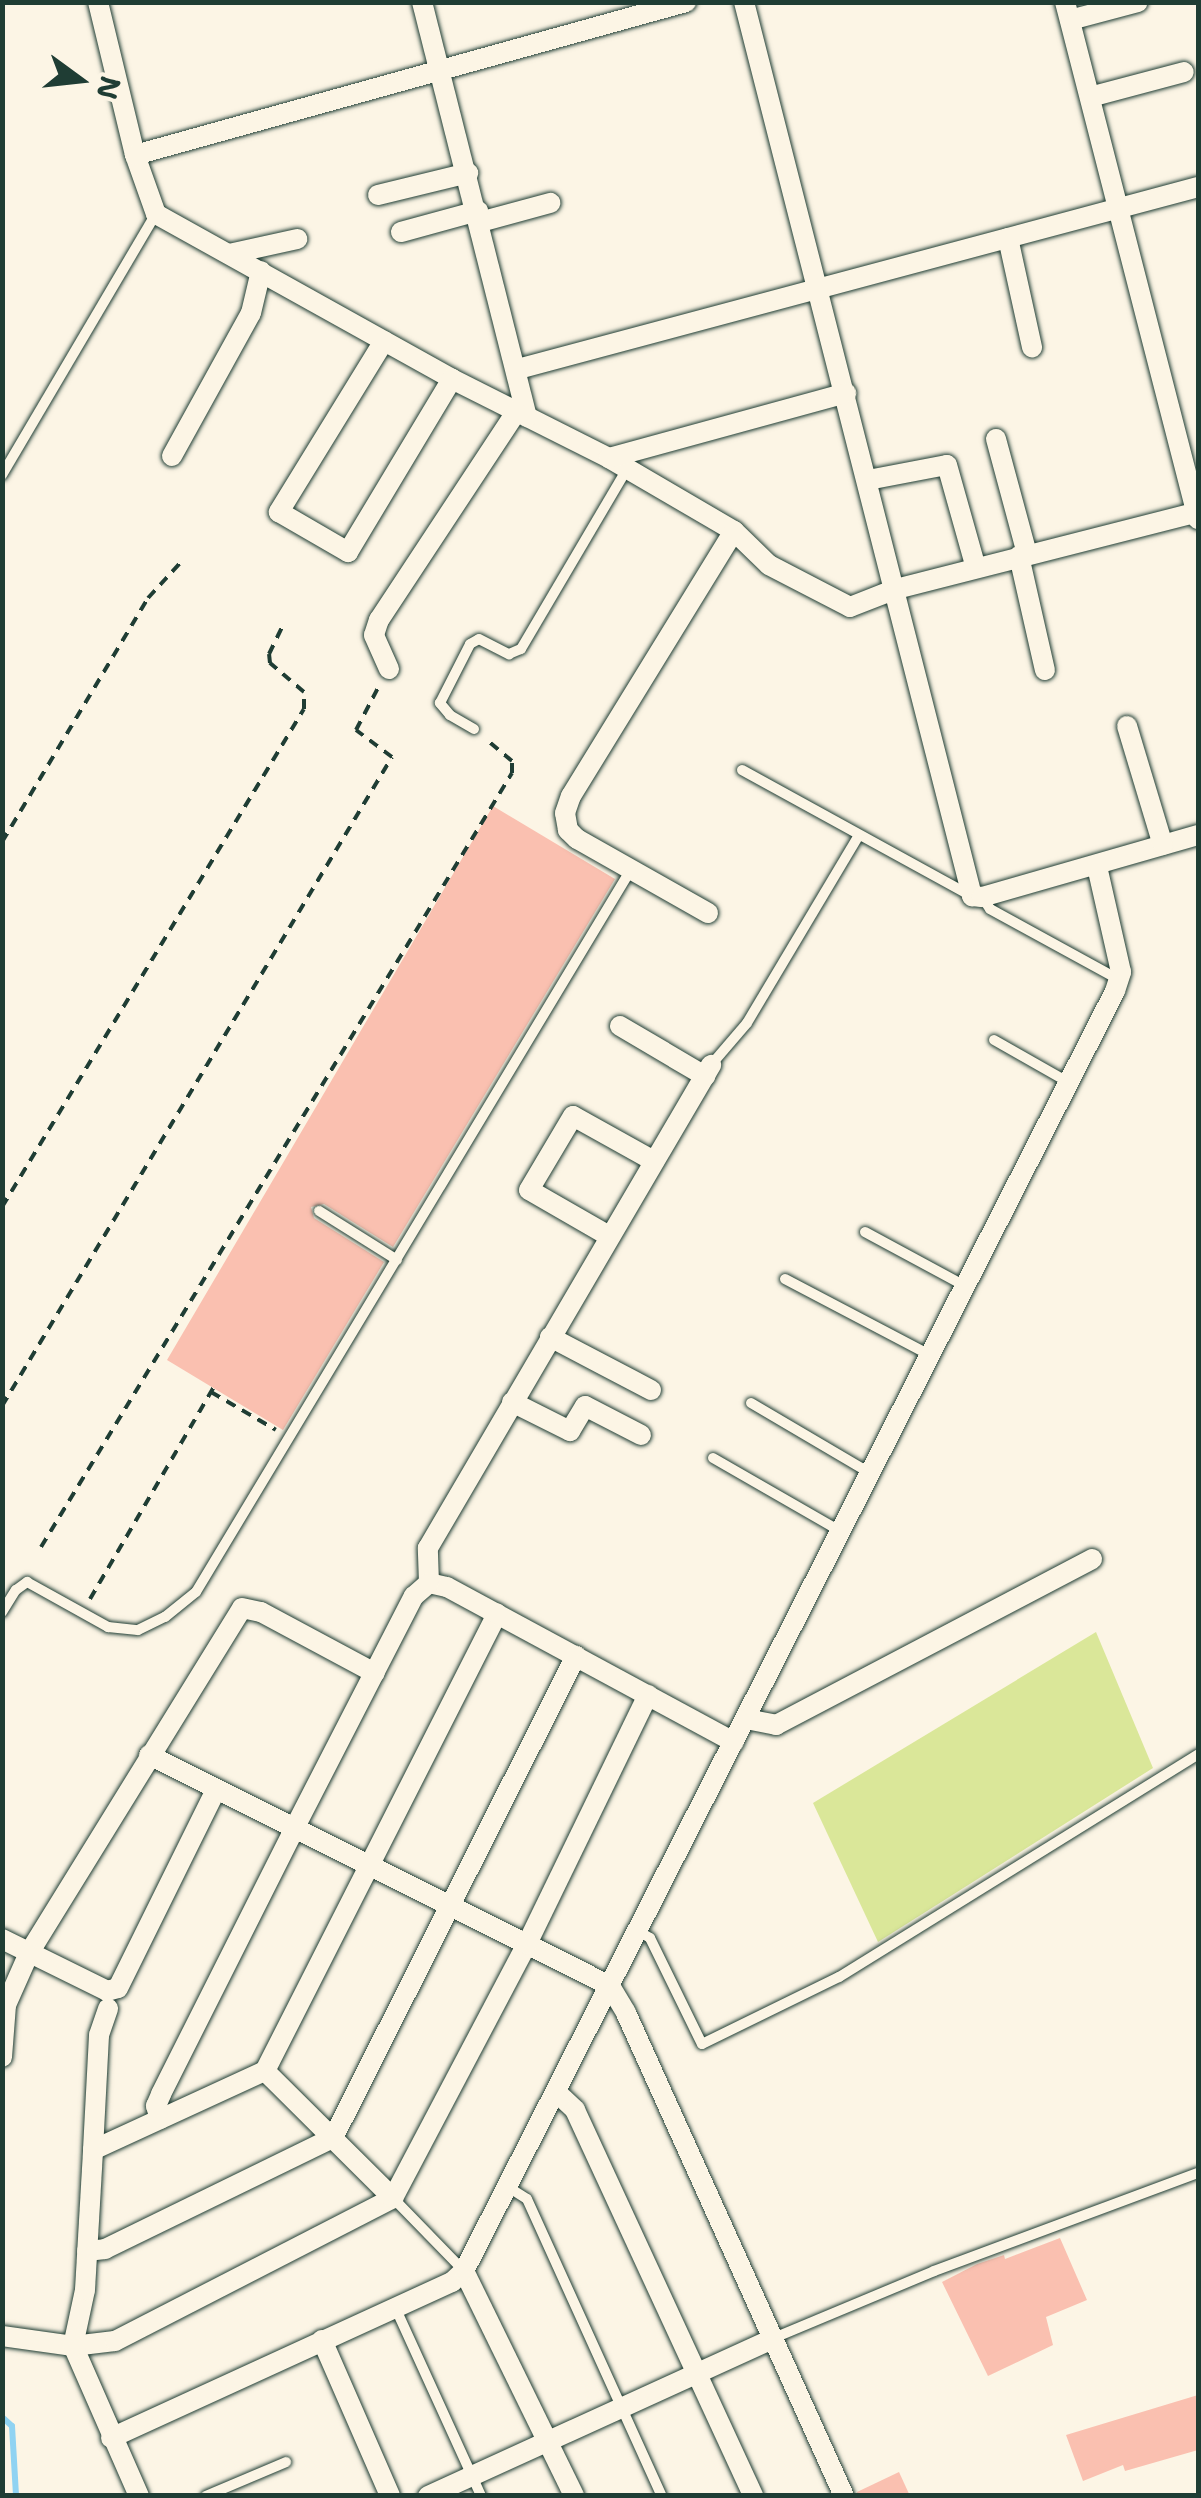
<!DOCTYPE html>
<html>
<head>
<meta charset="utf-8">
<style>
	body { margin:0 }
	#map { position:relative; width:1201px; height:2498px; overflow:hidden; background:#fcf5e5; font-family:"Shantell Sans",sans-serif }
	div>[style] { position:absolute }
	.green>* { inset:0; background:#dae799 }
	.stream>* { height:6px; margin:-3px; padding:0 3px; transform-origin:3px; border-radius:3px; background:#90d3f2 }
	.building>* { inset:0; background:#fac0b0 }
	.path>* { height:4px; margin-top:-2px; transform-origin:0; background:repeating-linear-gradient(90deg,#1f3d34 0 10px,transparent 0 18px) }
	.roads { filter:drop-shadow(0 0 2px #1f3d34) drop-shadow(0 0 2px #1f3d34) }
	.service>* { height:10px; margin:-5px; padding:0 5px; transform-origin:5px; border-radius:5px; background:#fcf5e5 }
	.minor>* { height:20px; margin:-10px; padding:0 10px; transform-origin:10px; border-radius:10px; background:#fcf5e5 }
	span { translate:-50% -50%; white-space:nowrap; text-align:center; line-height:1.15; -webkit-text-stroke:10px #fcf5e5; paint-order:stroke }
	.frame { position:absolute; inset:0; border:5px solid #1f3d34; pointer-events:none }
	.north { position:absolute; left:30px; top:30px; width:100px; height:100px; -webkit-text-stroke:8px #fcf5e5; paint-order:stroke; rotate:105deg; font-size:28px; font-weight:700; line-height:40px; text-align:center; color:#1f3d34 }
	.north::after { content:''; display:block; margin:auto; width:35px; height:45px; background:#1f3d34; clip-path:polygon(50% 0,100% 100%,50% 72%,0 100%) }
</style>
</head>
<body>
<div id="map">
	<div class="green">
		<div style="clip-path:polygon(1096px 1632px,1153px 1768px,878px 1942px,813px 1803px)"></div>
	</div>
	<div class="stream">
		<div style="left:2px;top:2417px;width:13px;rotate:42deg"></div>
		<div style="left:12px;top:2426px;width:70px;rotate:86.7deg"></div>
	</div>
	<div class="building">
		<div style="clip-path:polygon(493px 806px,615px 879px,393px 1247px,324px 1204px,311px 1207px,314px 1218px,384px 1262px,283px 1430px,167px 1360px)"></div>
		<div style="clip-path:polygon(1060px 2238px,1087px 2300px,1046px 2317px,1053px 2345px,988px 2376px,942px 2282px,977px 2264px,1004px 2255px,1005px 2259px)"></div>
		<div style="clip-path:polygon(1198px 2395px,1198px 2450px,1125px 2471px,1123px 2465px,1083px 2481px,1066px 2435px)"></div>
		<div style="clip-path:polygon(899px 2472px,910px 2496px,858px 2496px,857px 2492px)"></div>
	</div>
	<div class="path">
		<div style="left:2px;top:842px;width:284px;rotate:-59.1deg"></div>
		<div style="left:148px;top:598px;width:52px;rotate:-47.4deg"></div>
		<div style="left:2px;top:1207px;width:582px;rotate:-58.77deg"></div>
		<div style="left:304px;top:709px;width:17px;rotate:-90deg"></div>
		<div style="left:304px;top:692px;width:45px;rotate:-139.5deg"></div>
		<div style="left:270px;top:663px;width:9px;rotate:-96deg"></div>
		<div style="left:269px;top:654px;width:32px;rotate:-64deg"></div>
		<div style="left:211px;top:1392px;width:75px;rotate:30.3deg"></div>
		<div style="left:2px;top:1406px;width:757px;rotate:-59deg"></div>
		<div style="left:392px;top:757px;width:45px;rotate:-143.1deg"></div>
		<div style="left:356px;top:730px;width:50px;rotate:-62.4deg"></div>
		<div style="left:41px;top:1547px;width:906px;rotate:-58.68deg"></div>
		<div style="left:512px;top:773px;width:12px;rotate:-90deg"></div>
		<div style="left:512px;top:761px;width:35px;rotate:-140deg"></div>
		<div style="left:90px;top:1599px;width:246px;rotate:-59.7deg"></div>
	</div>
	<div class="roads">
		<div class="service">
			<div style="left:2px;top:475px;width:303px;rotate:-59.5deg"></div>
			<div style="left:474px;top:729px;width:28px;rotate:-150deg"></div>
			<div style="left:450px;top:715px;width:16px;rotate:-130deg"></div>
			<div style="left:440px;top:703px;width:66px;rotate:-63deg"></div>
			<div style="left:470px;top:644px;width:10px;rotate:-29deg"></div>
			<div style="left:479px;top:639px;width:34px;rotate:27deg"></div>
			<div style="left:509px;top:654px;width:13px;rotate:-23deg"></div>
			<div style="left:521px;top:649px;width:207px;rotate:-59.5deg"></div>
			<div style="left:742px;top:770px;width:261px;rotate:28.8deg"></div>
			<div style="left:982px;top:897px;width:14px;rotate:56deg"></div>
			<div style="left:990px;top:909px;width:146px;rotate:28.7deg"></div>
			<div style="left:994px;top:1040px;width:85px;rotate:29.6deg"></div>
			<div style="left:711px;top:1065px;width:55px;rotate:-49.4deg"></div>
			<div style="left:747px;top:1023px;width:217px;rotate:-59.2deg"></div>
			<div style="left:319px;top:1211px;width:92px;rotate:32.1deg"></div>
			<div style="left:865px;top:1232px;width:114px;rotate:28.4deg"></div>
			<div style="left:785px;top:1279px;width:164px;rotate:27.7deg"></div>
			<div style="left:751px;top:1403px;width:138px;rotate:30.5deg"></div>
			<div style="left:713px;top:1458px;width:146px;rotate:29.9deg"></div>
			<div style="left:2px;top:1612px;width:26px;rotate:-58deg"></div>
			<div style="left:16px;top:1590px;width:14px;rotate:-36deg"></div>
			<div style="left:27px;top:1582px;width:93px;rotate:29.1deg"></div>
			<div style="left:108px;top:1627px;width:30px;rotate:6deg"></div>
			<div style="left:138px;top:1630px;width:30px;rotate:-26deg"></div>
			<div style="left:165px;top:1617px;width:40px;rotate:-39deg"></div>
			<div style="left:196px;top:1592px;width:842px;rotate:-58.95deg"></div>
			<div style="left:638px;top:1931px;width:14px;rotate:30deg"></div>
			<div style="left:650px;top:1938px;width:118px;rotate:63.9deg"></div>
			<div style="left:702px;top:2044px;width:153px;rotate:-26.1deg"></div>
			<div style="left:839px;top:1977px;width:423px;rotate:-31.8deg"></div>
			<div style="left:508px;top:2187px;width:22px;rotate:32deg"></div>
			<div style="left:527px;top:2199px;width:326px;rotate:65.6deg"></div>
			<div style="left:393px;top:2198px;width:102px;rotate:45.8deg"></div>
			<div style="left:395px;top:2307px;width:208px;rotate:65.5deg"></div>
			<div style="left:774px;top:2338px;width:173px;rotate:-22.7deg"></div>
			<div style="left:934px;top:2271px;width:282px;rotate:-20.4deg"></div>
			<div style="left:206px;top:2496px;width:87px;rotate:-23deg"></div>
		</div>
		<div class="minor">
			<div style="left:98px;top:2px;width:157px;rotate:76.4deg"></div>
			<div style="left:135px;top:155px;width:63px;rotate:70.4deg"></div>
			<div style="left:156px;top:214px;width:339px;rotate:29.1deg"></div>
			<div style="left:452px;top:379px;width:176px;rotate:26.7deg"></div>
			<div style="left:609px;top:458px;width:145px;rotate:30.3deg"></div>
			<div style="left:734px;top:531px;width:49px;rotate:44.2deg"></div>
			<div style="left:769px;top:565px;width:91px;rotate:27.4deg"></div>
			<div style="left:850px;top:607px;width:49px;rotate:-21.4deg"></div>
			<div style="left:896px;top:589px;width:312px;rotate:-14.3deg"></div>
			<div style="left:422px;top:2px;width:428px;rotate:75.8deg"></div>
			<div style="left:744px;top:2px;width:923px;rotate:75.69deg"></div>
			<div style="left:972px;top:896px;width:10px;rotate:6deg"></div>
			<div style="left:982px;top:897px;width:225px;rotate:-16deg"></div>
			<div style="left:1065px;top:2px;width:534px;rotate:75.57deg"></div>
			<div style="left:1070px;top:20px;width:70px;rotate:-14.8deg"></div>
			<div style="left:1090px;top:97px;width:97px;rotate:-14.9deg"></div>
			<div style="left:135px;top:155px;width:572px;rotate:-15.52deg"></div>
			<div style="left:378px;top:195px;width:93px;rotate:-13.7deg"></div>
			<div style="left:480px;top:222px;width:73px;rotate:-15.2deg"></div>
			<div style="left:401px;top:232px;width:80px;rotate:-15.3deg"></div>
			<div style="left:1008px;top:238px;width:112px;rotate:77.6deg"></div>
			<div style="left:229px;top:254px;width:70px;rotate:-12.4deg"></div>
			<div style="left:384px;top:341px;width:201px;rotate:121.6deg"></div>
			<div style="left:279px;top:512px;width:80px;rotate:30.1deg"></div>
			<div style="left:348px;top:552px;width:202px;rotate:-59deg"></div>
			<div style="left:518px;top:369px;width:704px;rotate:-14.98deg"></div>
			<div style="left:996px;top:439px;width:119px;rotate:74.9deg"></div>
			<div style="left:172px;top:456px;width:163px;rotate:-61.1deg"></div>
			<div style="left:251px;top:313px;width:43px;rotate:-76.6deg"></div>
			<div style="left:609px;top:458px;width:246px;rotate:-15.3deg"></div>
			<div style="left:868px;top:480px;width:80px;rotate:-10.8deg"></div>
			<div style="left:947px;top:465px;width:107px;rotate:74.3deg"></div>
			<div style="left:1019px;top:556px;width:117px;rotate:77.2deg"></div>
			<div style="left:389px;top:669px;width:37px;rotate:-114deg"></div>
			<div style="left:374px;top:635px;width:16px;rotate:-72deg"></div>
			<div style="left:379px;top:620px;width:249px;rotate:-56.6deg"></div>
			<div style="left:1127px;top:726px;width:124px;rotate:73.2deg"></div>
			<div style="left:708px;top:913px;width:150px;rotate:-150.5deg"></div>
			<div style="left:577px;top:839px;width:13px;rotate:-135deg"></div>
			<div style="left:568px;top:830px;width:17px;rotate:-100deg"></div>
			<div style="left:565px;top:813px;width:18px;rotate:-71deg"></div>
			<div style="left:571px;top:796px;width:311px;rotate:-58.4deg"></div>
			<div style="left:620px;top:1026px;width:99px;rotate:30.5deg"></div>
			<div style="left:609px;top:1236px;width:92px;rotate:-150.1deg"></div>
			<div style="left:529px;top:1190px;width:86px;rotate:-59.3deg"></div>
			<div style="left:573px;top:1116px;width:93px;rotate:29.1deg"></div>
			<div style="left:550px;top:1337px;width:114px;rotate:27.7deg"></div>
			<div style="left:512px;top:1402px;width:65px;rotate:26.6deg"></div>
			<div style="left:570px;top:1431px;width:29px;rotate:-59deg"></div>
			<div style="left:585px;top:1406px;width:63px;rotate:27.4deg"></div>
			<div style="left:429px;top:1583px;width:35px;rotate:-92deg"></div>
			<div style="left:428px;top:1548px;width:560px;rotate:-59.63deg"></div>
			<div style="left:746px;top:1719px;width:31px;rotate:11deg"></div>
			<div style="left:776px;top:1725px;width:357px;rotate:-27.7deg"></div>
			<div style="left:149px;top:1755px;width:516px;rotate:26.61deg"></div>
			<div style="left:610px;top:1986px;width:31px;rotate:59deg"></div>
			<div style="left:626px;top:2013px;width:530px;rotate:65.71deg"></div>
			<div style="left:2px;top:1939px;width:117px;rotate:26.3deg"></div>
			<div style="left:107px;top:1991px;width:11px;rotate:-15deg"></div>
			<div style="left:118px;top:1988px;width:221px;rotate:-63.7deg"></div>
			<div style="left:2px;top:2057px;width:52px;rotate:-85.6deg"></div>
			<div style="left:6px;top:2005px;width:57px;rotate:-66.1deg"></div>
			<div style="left:29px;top:1953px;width:405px;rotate:-58.3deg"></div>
			<div style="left:242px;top:1608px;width:19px;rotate:12deg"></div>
			<div style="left:261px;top:1612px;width:129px;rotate:28.2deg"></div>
			<div style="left:265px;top:2071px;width:513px;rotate:-63.08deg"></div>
			<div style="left:556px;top:2092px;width:26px;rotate:43deg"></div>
			<div style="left:575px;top:2110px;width:425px;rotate:65.2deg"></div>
			<div style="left:160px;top:2119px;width:14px;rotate:-107deg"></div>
			<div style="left:156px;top:2106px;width:13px;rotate:-67deg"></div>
			<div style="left:161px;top:2094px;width:297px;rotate:-63.3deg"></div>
			<div style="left:294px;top:1829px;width:262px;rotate:-62.8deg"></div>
			<div style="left:414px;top:1596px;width:20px;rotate:-41deg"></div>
			<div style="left:429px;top:1583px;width:18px;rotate:13deg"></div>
			<div style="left:447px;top:1587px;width:326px;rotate:28.4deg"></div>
			<div style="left:93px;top:2150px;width:115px;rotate:-87deg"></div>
			<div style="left:99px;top:2035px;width:28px;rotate:-71deg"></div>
			<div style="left:87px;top:2251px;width:18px;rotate:-6deg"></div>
			<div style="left:105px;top:2249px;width:254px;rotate:-26deg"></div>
			<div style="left:333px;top:2138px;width:540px;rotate:-63.25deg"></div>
			<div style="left:464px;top:2271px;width:250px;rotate:63.9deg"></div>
			<div style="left:2px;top:2336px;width:72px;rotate:8deg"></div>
			<div style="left:73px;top:2346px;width:42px;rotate:-6.8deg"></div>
			<div style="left:115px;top:2341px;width:313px;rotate:-27.2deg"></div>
			<div style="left:393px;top:2198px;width:287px;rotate:-62.2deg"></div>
			<div style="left:527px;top:1944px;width:277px;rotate:-64.1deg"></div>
			<div style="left:322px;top:2340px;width:170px;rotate:66.4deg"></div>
			<div style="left:111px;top:2438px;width:375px;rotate:-24.6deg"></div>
			<div style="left:452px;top:2282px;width:16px;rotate:-43deg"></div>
			<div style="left:464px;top:2271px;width:1436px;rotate:-63.04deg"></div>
			<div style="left:1115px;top:991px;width:20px;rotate:-72deg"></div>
			<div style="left:1121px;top:972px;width:109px;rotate:-102.8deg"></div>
			<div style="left:139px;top:2496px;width:164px;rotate:-113.7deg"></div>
			<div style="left:73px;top:2346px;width:57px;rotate:-77.9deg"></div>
			<div style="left:85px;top:2290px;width:140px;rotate:-86.7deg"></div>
			<div style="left:93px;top:2150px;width:189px;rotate:-24.7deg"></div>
			<div style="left:265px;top:2071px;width:180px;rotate:44.8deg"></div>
			<div style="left:428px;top:2496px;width:380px;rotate:-24.5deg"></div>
		</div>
	</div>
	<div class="frame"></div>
	<div class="north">N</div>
</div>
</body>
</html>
